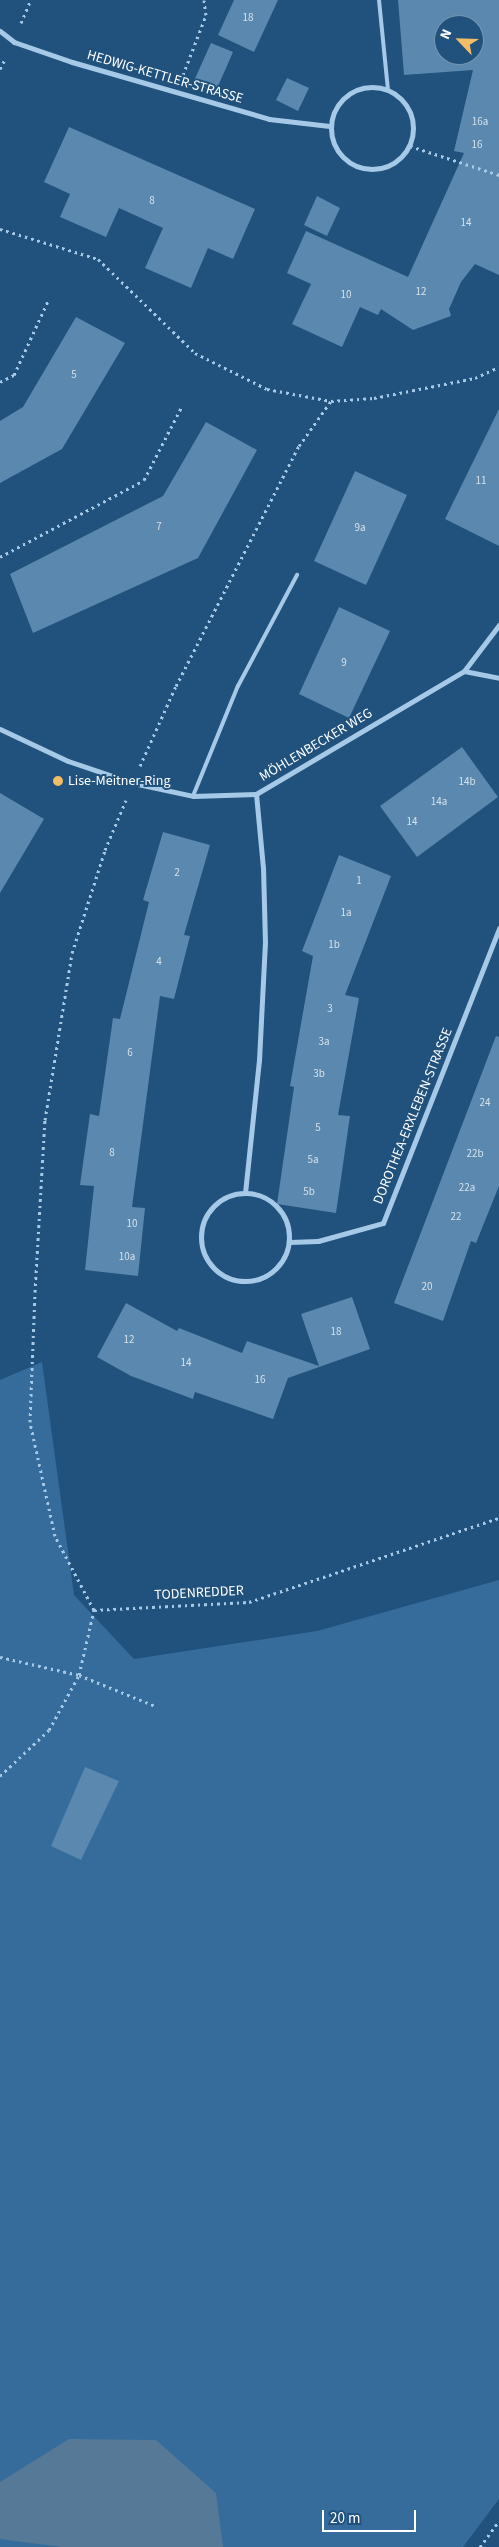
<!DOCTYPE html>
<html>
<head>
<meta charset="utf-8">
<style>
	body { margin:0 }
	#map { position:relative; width:499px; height:2547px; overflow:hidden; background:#21527d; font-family:"Source Sans 3",sans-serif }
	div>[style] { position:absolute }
	.green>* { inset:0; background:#356c9b }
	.water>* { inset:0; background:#567998 }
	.building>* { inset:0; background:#5a88ae }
	.path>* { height:3px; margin-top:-1.5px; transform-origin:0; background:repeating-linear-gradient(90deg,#a5c9e6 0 2.5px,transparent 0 6.5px) }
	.service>* { height:4px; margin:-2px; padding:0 2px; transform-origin:2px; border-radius:2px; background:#a5c9e6 }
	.minor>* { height:5px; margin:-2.5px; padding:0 2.5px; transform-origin:2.5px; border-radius:2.5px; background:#a5c9e6 }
	.minor>.ring { margin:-2.5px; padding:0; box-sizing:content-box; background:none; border:5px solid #a5c9e6; border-radius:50% }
	.dots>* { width:14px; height:14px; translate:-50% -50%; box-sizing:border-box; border:2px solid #21527d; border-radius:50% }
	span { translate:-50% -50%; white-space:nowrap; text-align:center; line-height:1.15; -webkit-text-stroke:4px #21527d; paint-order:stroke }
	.number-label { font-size:11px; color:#d6e1eb }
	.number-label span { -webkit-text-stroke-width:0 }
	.street-label { font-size:14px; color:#fff }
	.poi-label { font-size:14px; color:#fff }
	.left { translate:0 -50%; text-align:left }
	.north { position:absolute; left:434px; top:15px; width:50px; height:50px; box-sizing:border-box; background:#21527d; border:1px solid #7a97b1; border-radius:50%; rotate:294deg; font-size:14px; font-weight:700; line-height:20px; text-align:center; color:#fff }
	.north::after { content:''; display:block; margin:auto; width:18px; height:22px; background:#f2bd67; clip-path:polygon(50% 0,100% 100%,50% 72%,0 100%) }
	.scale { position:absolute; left:322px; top:2510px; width:94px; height:22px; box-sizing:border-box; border:2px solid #fff; border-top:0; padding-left:6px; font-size:15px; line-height:18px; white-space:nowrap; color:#fff; -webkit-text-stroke:4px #21527d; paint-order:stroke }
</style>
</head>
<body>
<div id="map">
	<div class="green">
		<div style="clip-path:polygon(42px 1362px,74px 1595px,134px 1659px,317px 1631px,499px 1580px,499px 2499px,463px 2547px,0 2547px,0 1380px)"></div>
	</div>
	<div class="water">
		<div style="clip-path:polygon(69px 2439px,156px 2440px,216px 2493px,223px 2547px,62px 2547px,0 2539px,0 2482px)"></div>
	</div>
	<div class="building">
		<div style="clip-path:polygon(234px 0,278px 0,254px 52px,218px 35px)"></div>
		<div style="clip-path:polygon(evenodd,398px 0,499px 0,499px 275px,475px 264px,461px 282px,449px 309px,451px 316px,413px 330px,381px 309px,378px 315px,360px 307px,342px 347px,292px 324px,311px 284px,287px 273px,306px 231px,408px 277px,464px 153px,454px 151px,473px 70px,404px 75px,398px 0,444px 25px,474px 25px,474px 55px,444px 55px,444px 25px)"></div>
		<div style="clip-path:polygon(211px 43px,233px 52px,215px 93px,193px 83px)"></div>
		<div style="clip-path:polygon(287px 78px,309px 88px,298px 111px,276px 100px)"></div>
		<div style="clip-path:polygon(69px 127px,255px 209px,233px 259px,208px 248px,191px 288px,145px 268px,163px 228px,119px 208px,106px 237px,60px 217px,70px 194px,44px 182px)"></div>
		<div style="clip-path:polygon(317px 196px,340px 208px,327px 236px,304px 225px)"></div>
		<div style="clip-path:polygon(76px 317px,125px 343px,62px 449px,0 483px,0 421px,23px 407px)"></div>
		<div style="clip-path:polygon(499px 409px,499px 546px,445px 519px)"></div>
		<div style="clip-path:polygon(206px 422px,257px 450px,198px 558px,33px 633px,10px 574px,163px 496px)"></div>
		<div style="clip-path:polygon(355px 471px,407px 495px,366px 585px,314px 561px)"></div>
		<div style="clip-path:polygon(339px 607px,390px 631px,349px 718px,299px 694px)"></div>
		<div style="clip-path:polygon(462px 747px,498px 797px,417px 857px,380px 806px)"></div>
		<div style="clip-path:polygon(0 793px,44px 819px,0 893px)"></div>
		<div style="clip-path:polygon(163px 832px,210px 845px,184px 935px,190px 936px,174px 999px,160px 996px,132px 1207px,145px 1208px,138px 1276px,85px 1270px,94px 1186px,80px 1185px,90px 1114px,99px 1116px,113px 1018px,120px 1019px,149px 902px,143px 900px)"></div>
		<div style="clip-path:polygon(339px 855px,391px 876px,345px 995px,359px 998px,338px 1115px,350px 1116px,336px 1213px,277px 1204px,294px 1087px,290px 1086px,313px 956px,302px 951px)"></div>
		<div style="clip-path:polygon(496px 1036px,499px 1037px,499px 1186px,476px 1243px,471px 1241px,443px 1321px,394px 1303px)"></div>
		<div style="clip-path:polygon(352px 1297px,370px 1349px,288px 1378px,273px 1419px,195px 1392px,193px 1399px,131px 1376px,97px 1357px,126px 1303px,177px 1331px,179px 1328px,242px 1353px,247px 1341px,319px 1366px,301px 1314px)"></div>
		<div style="clip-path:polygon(85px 1767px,119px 1781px,81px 1860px,51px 1846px)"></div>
	</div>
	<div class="path">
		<div style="left:21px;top:23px;width:25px;rotate:-67deg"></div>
		<div style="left:0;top:69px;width:11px;rotate:-63deg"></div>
		<div style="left:183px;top:75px;width:64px;rotate:-69deg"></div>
		<div style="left:206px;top:15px;width:15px;rotate:-98deg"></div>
		<div style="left:410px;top:146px;width:94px;rotate:18deg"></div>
		<div style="left:0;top:229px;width:102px;rotate:17deg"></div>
		<div style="left:98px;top:259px;width:135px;rotate:44.1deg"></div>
		<div style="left:195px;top:353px;width:80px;rotate:26.6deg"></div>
		<div style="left:267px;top:389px;width:65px;rotate:10.6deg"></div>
		<div style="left:331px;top:401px;width:43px;rotate:-4deg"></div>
		<div style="left:374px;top:398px;width:103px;rotate:-11.2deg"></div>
		<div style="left:475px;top:378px;width:26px;rotate:-25deg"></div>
		<div style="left:0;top:382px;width:16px;rotate:-27deg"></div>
		<div style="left:14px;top:375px;width:81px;rotate:-65.3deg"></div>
		<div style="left:0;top:557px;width:163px;rotate:-28.1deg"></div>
		<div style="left:144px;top:480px;width:81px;rotate:-62.8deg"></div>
		<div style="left:140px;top:766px;width:88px;rotate:-65.8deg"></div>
		<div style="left:176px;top:686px;width:270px;rotate:-62.9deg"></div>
		<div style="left:299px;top:446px;width:55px;rotate:-54.6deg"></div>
		<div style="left:94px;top:1610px;width:84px;rotate:-117.8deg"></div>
		<div style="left:55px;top:1536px;width:117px;rotate:-102.4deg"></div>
		<div style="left:30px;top:1422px;width:130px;rotate:-87.8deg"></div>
		<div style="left:35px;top:1292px;width:172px;rotate:-86.7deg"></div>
		<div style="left:45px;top:1120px;width:169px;rotate:-80.8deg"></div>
		<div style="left:72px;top:953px;width:108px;rotate:-72.2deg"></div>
		<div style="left:105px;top:850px;width:54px;rotate:-67.2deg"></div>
		<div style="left:0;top:1657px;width:81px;rotate:12.8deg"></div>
		<div style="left:79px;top:1675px;width:67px;rotate:-77deg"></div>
		<div style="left:94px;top:1610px;width:155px;rotate:-3deg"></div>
		<div style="left:249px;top:1602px;width:264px;rotate:-18.6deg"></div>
		<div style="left:0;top:1776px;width:67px;rotate:-43.2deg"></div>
		<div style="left:49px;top:1730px;width:63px;rotate:-61.4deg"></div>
		<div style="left:79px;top:1675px;width:82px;rotate:22.2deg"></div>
		<div style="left:480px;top:2547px;width:32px;rotate:-54deg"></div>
	</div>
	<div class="service">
		<div style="left:379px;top:0;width:90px;rotate:84.3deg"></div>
		<div style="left:193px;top:796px;width:119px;rotate:-67.8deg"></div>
		<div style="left:238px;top:686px;width:126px;rotate:-62deg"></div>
	</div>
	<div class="minor">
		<div style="left:0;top:31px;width:18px;rotate:38deg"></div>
		<div style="left:14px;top:42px;width:61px;rotate:19deg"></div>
		<div style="left:72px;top:62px;width:205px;rotate:16.1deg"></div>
		<div style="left:269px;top:119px;width:61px;rotate:6.5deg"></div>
		<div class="ring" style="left:331px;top:87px;width:77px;height:77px"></div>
		<div style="left:464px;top:671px;width:36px;rotate:11deg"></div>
		<div style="left:0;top:729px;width:75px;rotate:25.2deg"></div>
		<div style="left:68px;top:761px;width:69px;rotate:18.7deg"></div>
		<div style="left:133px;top:783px;width:61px;rotate:12.2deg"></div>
		<div style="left:193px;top:796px;width:63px;rotate:-1.8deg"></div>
		<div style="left:256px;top:794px;width:242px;rotate:-30.6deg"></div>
		<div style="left:464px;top:671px;width:58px;rotate:-52.7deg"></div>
		<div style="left:245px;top:1193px;width:134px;rotate:-84deg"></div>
		<div style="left:259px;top:1060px;width:117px;rotate:-87.1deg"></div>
		<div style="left:265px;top:943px;width:75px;rotate:-91.5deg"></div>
		<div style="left:263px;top:868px;width:74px;rotate:-95.4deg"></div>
		<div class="ring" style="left:201px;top:1193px;width:83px;height:83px"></div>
		<div style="left:289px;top:1242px;width:29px;rotate:-2deg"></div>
		<div style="left:318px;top:1241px;width:67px;rotate:-15.5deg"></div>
		<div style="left:383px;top:1223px;width:317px;rotate:-68.5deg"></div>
	</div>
	<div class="dots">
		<div style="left:58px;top:781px;background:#f2bd67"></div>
	</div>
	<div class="number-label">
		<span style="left:248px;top:18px">18</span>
		<span style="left:480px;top:122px">16a</span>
		<span style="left:477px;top:145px">16</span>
		<span style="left:152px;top:201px">8</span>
		<span style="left:466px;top:223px">14</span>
		<span style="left:421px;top:292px">12</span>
		<span style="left:346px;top:295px">10</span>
		<span style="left:74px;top:375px">5</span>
		<span style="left:481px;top:481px">11</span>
		<span style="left:159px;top:527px">7</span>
		<span style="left:360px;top:528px">9a</span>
		<span style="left:344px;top:663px">9</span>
		<span style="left:467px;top:782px">14b</span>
		<span style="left:439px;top:802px">14a</span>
		<span style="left:412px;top:822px">14</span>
		<span style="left:177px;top:873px">2</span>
		<span style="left:359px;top:881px">1</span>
		<span style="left:346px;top:913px">1a</span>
		<span style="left:334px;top:945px">1b</span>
		<span style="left:159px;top:962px">4</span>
		<span style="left:330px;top:1009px">3</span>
		<span style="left:324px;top:1042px">3a</span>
		<span style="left:130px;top:1053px">6</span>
		<span style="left:319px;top:1074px">3b</span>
		<span style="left:485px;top:1103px">24</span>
		<span style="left:318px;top:1128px">5</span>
		<span style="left:112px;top:1153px">8</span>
		<span style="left:475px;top:1154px">22b</span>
		<span style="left:313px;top:1160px">5a</span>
		<span style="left:467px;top:1188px">22a</span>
		<span style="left:309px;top:1192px">5b</span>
		<span style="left:456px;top:1217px">22</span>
		<span style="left:132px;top:1224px">10</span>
		<span style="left:127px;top:1257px">10a</span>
		<span style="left:427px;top:1287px">20</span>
		<span style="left:336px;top:1332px">18</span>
		<span style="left:129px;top:1340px">12</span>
		<span style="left:186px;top:1363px">14</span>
		<span style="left:260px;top:1380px">16</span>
	</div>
	<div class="street-label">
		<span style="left:165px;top:77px;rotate:16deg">HEDWIG-KETTLER-STRASSE</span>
		<span style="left:316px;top:745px;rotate:-31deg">MÖHLENBECKER WEG</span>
		<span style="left:413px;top:1116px;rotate:-68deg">DOROTHEA-ERXLEBEN-STRASSE</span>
		<span style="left:199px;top:1593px;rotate:-3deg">TODENREDDER</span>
	</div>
	<div class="poi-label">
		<span class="left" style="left:68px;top:781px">Lise-Meitner-Ring</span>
	</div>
	<div class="north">N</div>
	<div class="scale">20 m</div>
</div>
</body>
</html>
